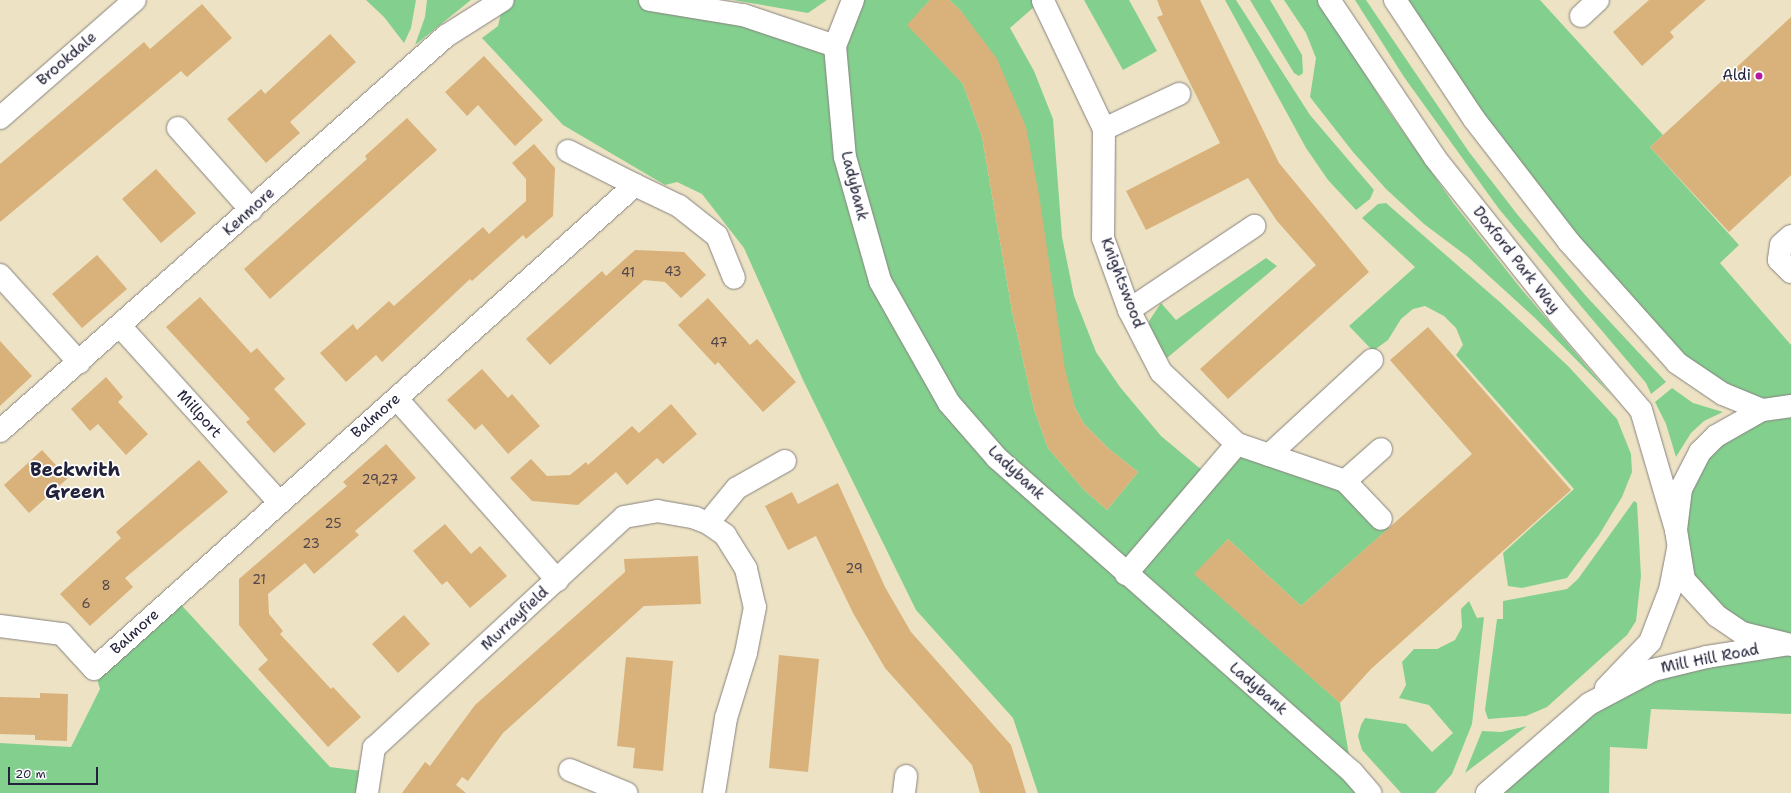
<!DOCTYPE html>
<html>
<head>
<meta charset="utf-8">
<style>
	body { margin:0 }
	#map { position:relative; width:1791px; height:793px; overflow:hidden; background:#ede3c4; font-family:"Shantell Sans",sans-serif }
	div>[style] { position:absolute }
	.green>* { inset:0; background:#83d08e }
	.building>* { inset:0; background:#d9b17a }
	.roads { filter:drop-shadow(0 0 1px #888280) drop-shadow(0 0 1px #888280) }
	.minor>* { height:22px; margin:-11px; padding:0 11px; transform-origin:11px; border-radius:11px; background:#fff }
	.major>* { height:22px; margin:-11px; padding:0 11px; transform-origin:11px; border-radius:11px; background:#fff }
	.dots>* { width:11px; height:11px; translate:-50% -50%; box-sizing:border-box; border:2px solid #fff; border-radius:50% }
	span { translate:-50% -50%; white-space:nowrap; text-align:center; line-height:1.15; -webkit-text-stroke:3.5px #fff; paint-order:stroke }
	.number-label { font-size:13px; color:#50464b }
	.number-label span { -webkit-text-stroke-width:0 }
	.street-label { font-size:15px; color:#22223b }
	.poi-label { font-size:15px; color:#22223b }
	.right { translate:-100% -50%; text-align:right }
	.district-label { font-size:19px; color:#22223b; font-weight:700 }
	.scale { position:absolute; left:8px; top:767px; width:90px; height:18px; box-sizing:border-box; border:2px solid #22223b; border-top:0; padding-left:5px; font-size:12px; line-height:14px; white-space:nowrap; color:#22223b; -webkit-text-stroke:3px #fff; paint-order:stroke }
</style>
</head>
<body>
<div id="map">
	<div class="green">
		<div style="clip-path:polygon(366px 0,416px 0,411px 28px,404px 43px,384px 17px)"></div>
		<div style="clip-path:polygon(427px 0,471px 0,415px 45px,425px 17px)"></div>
		<div style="clip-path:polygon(504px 0,650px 0,835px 46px,853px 0,930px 0,908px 25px,963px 84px,982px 137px,1012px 311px,1034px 409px,1048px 448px,1084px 490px,1107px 510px,1138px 472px,1109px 449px,1084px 424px,1075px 408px,961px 11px,949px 0,1042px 0,1010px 28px,1034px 71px,1053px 119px,1062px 237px,1074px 296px,1096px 352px,1120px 387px,1161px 436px,1209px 476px,1237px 444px,1345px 481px,1389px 528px,1301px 606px,1228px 539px,1195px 574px,1340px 703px,1352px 772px,1370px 793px,1038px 793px,1013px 718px,916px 610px,803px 380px,744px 248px,702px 194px,677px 182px,665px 185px,563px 125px,482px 38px,498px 26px)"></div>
		<div style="clip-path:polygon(733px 0,827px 0,808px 13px)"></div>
		<div style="clip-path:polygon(1084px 0,1129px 0,1157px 51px,1123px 70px)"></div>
		<div style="clip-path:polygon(1225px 0,1236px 0,1310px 115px,1374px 190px,1370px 199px,1356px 210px,1328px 180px,1306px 148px)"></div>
		<div style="clip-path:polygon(1250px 0,1270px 0,1276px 10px,1302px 55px,1303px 73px,1299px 76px,1294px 73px)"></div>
		<div style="clip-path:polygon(1284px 0,1318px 0,1390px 113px,1454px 204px,1522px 290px,1612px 396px,1535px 318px,1468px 257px,1424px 224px,1386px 189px,1353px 152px,1310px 97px,1316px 58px,1306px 33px)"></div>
		<div style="clip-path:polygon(1355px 0,1366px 0,1469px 152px,1517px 214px,1586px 296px,1666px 382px,1651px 394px,1646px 383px,1499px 209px,1404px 77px)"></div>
		<div style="clip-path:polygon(1395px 0,1540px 0,1663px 135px,1650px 147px,1739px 245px,1720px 263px,1791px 345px,1791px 714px,1651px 709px,1647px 749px,1610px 747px,1609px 793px,1487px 793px,1653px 670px,1783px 645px,1742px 633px,1684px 580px,1676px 530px,1700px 452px,1761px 410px,1723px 394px,1569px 242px)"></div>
		<div style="clip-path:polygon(1386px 203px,1502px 304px,1568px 366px,1617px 419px,1631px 454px,1632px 472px,1622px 497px,1599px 535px,1567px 578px,1522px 588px,1508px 586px,1503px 553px,1574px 489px,1456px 355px,1463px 345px,1456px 328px,1444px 316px,1425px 306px,1413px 309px,1401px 319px,1388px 340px,1373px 351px,1349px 326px,1415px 267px,1362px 218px,1378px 204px)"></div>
		<div style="clip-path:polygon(1266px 258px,1277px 266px,1167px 358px,1150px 333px,1149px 321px,1161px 303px,1176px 320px)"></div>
		<div style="clip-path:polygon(1672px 388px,1693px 403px,1723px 412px,1704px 421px,1691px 433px,1676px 457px,1666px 424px,1655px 402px)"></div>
		<div style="clip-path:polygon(1634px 501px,1637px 503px,1641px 576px,1636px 621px,1627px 635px,1547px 707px,1526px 716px,1488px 719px,1485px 710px,1497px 619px,1503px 619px,1503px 601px,1567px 589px,1578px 579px)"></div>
		<div style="clip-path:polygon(174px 597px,330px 767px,370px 772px,367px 793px,0 793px,0 743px,71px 747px,100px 689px,94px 669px)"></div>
		<div style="clip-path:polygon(1469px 601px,1477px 618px,1484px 617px,1472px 724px,1452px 774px,1435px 793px,1401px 793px,1362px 750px,1358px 736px,1361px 725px,1365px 718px,1406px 724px,1432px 752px,1453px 733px,1429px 705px,1399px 698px,1406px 685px,1402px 662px,1414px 649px,1437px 649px,1455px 640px,1462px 627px,1461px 609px)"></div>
		<div style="clip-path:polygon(1527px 726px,1465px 773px,1482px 731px,1501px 732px)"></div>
	</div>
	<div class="building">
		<div style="clip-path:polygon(930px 0,949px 0,961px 11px,997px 59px,1026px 127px,1039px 195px,1065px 369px,1075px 408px,1084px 424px,1109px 449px,1138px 472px,1107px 510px,1084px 490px,1048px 448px,1034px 409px,1012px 311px,982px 137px,963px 84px,907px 25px)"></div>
		<div style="clip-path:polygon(1157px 0,1200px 0,1279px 163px,1369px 272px,1228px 399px,1200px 369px,1316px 265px,1277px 221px,1248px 178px,1146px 230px,1126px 191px,1220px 143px,1157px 17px,1163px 15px)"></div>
		<div style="clip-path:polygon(1649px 0,1706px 0,1670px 32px,1674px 37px,1642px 66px,1613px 32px)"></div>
		<div style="clip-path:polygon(202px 4px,232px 38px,187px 77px,181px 71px,0 222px,0 164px,144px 42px,150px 49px)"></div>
		<div style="clip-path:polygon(1791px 17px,1791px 175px,1729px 232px,1650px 147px)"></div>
		<div style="clip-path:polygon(330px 34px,356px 62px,290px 122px,300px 133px,266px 163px,227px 119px,261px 89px,265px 94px)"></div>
		<div style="clip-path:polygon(484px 56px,543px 120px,515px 146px,478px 105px,467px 116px,445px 92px)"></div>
		<div style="clip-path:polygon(407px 118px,437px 150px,270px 299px,244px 269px,367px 159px,365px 156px)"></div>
		<div style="clip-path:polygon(534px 144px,555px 168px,553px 216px,526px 239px,523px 235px,472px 281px,470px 279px,382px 362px,376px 355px,346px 382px,320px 353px,353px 324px,357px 330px,389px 301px,394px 306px,483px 227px,489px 234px,526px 201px,526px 179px,512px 163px)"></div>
		<div style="clip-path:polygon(156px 169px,196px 213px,161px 243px,122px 199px)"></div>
		<div style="clip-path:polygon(635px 250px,684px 252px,706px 275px,681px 298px,665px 282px,644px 280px,550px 365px,526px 339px,602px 271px,606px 276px)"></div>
		<div style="clip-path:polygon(97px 255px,127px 289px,82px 328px,52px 294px)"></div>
		<div style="clip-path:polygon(200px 297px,251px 353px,257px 348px,285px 379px,274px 389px,306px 424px,274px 453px,246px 422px,250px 419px,166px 327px)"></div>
		<div style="clip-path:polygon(708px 298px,750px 345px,757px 339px,796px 382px,763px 412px,718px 362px,715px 365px,678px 325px)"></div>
		<div style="clip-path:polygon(1428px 327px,1571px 490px,1371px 669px,1340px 703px,1194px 574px,1228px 539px,1301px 606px,1472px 454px,1390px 360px)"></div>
		<div style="clip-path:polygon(0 341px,32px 376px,0 406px)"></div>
		<div style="clip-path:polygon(482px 369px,508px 398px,512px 394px,540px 426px,508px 454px,482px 424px,475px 430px,447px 400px)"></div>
		<div style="clip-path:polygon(106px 377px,123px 397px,118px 402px,148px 434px,126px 455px,98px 424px,90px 431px,71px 409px)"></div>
		<div style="clip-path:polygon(671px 404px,697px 434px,663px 464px,657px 458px,627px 485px,616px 472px,578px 505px,532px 501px,510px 478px,531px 459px,547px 476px,570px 475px,586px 462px,588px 465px,632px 426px,639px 433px)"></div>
		<div style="clip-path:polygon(386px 444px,416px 478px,355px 531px,359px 535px,314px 574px,305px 563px,268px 594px,269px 614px,283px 631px,280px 634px,331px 689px,333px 687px,361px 717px,328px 747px,258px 669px,268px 660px,239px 625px,239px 579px,347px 486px,343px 482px)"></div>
		<div style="clip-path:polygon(42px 450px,68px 478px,29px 513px,4px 485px)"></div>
		<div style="clip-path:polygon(199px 460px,228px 492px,125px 578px,133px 587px,90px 626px,60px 594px,121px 538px,116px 532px)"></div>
		<div style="clip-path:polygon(838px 483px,885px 587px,911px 632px,1011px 745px,1026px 793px,980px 793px,972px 765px,885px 668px,853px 613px,816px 536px,788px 550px,765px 506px,792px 492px,798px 504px)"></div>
		<div style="clip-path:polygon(445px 524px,471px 554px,480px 546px,507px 576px,470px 608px,447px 581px,442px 585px,413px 551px)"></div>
		<div style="clip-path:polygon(698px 556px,701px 604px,644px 606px,503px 733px,468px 781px,462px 777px,456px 785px,466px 793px,402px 793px,425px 762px,430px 766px,475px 705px,625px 572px,624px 559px)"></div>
		<div style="clip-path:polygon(404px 615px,430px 644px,398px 673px,372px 644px)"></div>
		<div style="clip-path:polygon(779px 655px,819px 659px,808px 772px,769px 768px)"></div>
		<div style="clip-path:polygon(626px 657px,673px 661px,663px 771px,633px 768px,635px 748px,617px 746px)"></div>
		<div style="clip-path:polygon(40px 693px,68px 694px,67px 741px,35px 740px,35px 735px,0 734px,0 697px,40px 698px)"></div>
	</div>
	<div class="roads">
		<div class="minor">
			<div style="left:650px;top:0;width:94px;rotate:9.2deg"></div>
			<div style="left:743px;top:15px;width:97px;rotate:18.6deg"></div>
			<div style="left:853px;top:0;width:49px;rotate:111.4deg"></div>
			<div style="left:835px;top:46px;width:111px;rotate:84.9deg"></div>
			<div style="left:845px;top:157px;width:129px;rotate:74.2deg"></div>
			<div style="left:880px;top:281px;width:140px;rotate:60.5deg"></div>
			<div style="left:949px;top:403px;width:73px;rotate:48.9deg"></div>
			<div style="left:997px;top:458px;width:474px;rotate:41.5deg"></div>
			<div style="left:1352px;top:772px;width:28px;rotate:49deg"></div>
			<div style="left:1043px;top:1px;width:142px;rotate:64.5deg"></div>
			<div style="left:1104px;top:129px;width:109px;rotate:90.5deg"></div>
			<div style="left:1103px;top:238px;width:77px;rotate:70.1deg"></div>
			<div style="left:1129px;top:310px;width:70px;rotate:62.7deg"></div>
			<div style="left:1161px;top:372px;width:105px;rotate:43.5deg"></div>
			<div style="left:1237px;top:444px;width:171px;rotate:130.5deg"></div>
			<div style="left:1581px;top:16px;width:23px;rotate:-43deg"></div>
			<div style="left:0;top:118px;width:179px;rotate:-41.2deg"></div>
			<div style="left:178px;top:128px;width:110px;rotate:48.3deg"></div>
			<div style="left:1104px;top:129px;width:83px;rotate:-25deg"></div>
			<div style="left:568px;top:151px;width:75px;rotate:26.9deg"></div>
			<div style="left:1791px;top:236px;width:13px;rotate:138deg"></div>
			<div style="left:1781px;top:245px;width:15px;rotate:98deg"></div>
			<div style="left:1779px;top:260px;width:17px;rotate:45deg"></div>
			<div style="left:0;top:275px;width:118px;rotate:47.8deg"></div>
			<div style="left:1129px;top:310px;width:151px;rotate:-33.9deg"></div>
			<div style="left:120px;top:326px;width:237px;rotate:47.9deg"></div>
			<div style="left:397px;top:399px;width:242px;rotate:48.5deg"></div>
			<div style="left:0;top:431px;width:596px;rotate:-41.53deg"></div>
			<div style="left:446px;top:36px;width:67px;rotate:-32.3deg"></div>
			<div style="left:1237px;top:444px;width:114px;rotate:18.9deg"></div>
			<div style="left:1345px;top:481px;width:52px;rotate:46.5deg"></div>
			<div style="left:1269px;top:455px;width:140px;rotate:-42.7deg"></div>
			<div style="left:1345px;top:481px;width:48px;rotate:-41.6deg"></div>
			<div style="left:708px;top:523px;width:45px;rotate:-50.4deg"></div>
			<div style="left:737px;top:488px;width:55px;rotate:-29.4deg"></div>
			<div style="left:0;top:626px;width:63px;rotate:7.4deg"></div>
			<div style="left:62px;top:634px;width:47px;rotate:47.6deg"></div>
			<div style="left:94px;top:669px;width:726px;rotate:-41.82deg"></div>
			<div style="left:635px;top:185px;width:49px;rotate:25.5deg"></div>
			<div style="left:679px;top:206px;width:48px;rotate:38.3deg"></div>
			<div style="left:717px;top:236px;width:45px;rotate:68deg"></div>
			<div style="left:1606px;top:688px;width:64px;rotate:-46.3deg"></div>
			<div style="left:1650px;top:642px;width:56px;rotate:-69deg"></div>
			<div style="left:1670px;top:590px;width:42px;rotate:-79deg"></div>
			<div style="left:570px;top:770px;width:61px;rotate:22.3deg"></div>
			<div style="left:367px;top:793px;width:46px;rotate:-81.2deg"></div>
			<div style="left:374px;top:748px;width:340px;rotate:-42.7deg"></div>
			<div style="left:624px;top:517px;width:34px;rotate:-10deg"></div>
			<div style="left:657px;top:511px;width:39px;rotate:10deg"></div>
			<div style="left:695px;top:518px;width:14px;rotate:21deg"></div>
			<div style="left:708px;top:523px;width:21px;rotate:35deg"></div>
			<div style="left:725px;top:535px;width:40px;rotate:58deg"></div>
			<div style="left:746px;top:569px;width:39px;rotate:77deg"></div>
			<div style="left:755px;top:607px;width:47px;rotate:101.1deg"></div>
			<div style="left:746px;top:653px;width:68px;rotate:107.1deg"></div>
			<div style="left:726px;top:718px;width:76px;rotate:99.1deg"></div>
			<div style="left:904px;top:793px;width:17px;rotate:-83deg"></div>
			<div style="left:1487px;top:793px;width:135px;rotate:-41.1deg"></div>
			<div style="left:1589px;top:704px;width:72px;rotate:-28deg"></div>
			<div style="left:1653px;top:670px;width:56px;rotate:-13.5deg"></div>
			<div style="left:1707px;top:657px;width:78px;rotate:-8.9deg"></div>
		</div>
		<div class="major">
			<div style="left:1329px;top:0;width:190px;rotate:56.1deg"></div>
			<div style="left:1435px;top:158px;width:199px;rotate:51.5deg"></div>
			<div style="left:1559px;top:314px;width:126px;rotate:49.5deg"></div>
			<div style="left:1641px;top:410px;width:125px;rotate:73.7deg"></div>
			<div style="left:1395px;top:0;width:143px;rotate:56.4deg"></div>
			<div style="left:1474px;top:119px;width:155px;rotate:52.3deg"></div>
			<div style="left:1569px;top:242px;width:162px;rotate:48.2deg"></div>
			<div style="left:1677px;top:363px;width:55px;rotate:34deg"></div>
			<div style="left:1723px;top:394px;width:42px;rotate:22.3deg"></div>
			<div style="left:1791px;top:406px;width:29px;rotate:172deg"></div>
			<div style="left:1762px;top:410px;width:53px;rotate:150.5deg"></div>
			<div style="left:1716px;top:436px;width:23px;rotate:135deg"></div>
			<div style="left:1700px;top:452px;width:42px;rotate:117.2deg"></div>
			<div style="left:1681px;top:489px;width:41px;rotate:97deg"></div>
			<div style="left:1676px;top:530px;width:51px;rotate:80.9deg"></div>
			<div style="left:1684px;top:580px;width:49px;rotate:47.5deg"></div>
			<div style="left:1717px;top:616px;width:30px;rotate:34deg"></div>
			<div style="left:1742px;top:633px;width:50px;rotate:13.8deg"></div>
		</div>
	</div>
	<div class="dots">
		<div style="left:1759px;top:76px;background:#b5179e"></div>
	</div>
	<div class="number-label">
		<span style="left:673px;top:272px">43</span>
		<span style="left:628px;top:273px">41</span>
		<span style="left:719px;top:343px">47</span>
		<span style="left:380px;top:480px">29,27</span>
		<span style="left:333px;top:524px">25</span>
		<span style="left:311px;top:544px">23</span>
		<span style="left:854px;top:569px">29</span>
		<span style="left:259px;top:580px">21</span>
		<span style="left:106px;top:586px">8</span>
		<span style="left:86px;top:604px">6</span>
	</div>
	<div class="street-label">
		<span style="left:67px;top:59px;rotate:-41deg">Brookdale</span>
		<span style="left:854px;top:186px;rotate:76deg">Ladybank</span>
		<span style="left:249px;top:212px;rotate:-42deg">Kenmore</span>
		<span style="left:1516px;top:260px;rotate:52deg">Doxford Park Way</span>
		<span style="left:1122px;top:283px;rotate:69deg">Knightswood</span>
		<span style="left:199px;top:414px;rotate:48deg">Millport</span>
		<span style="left:376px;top:416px;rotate:-41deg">Balmore</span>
		<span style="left:1016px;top:473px;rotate:43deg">Ladybank</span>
		<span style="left:515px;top:619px;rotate:-43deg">Murrayfield</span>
		<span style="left:135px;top:632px;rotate:-42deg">Balmore</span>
		<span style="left:1710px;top:659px;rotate:-11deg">Mill Hill Road</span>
		<span style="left:1258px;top:689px;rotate:41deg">Ladybank</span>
	</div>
	<div class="poi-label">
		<span class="right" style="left:1751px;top:76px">Aldi</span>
	</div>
	<div class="district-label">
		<span style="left:75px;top:481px">Beckwith<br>Green</span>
	</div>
	<div class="scale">20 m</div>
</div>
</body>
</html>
